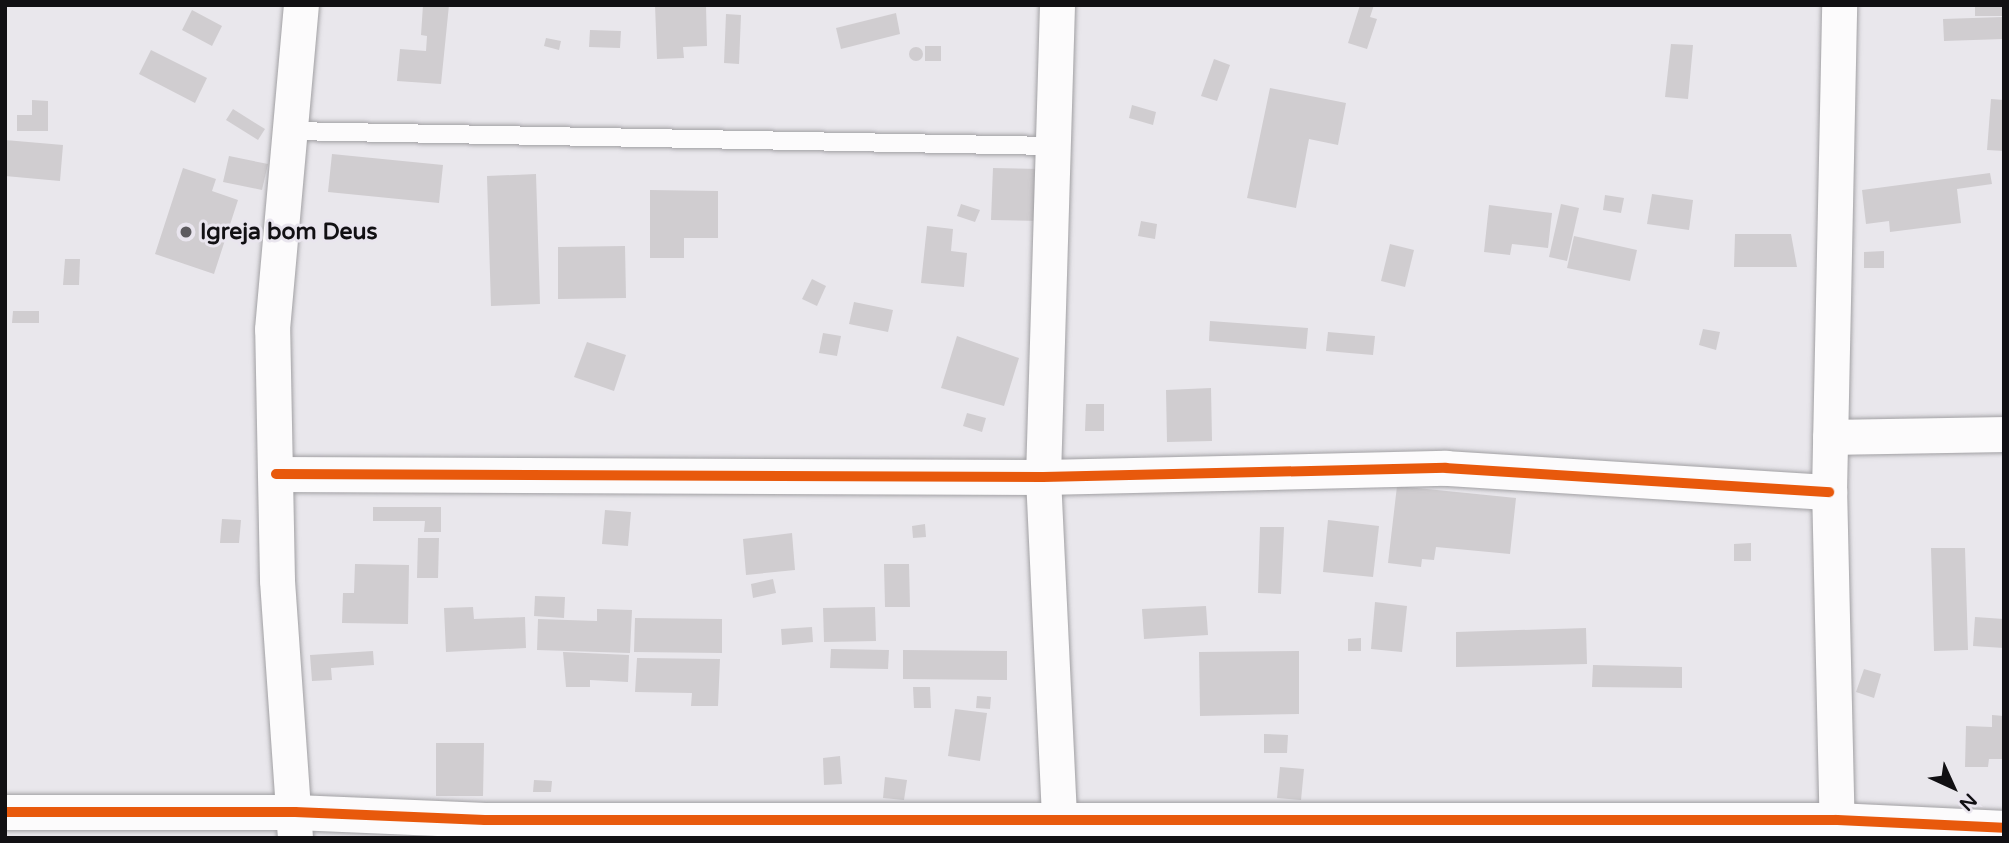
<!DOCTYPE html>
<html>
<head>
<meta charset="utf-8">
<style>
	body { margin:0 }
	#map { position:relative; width:2009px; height:843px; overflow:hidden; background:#e9e7ec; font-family:"Varela Round",sans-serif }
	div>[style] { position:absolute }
	.building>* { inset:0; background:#d0cdd0 }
	.round { border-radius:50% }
	.roads { filter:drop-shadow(0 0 2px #a1a0a3) drop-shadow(0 0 2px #a1a0a3) }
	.lane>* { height:18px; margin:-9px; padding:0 9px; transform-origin:9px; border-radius:9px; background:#fcfbfc }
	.street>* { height:35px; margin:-17.5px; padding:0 17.5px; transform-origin:17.5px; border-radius:17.5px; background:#fcfbfc }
	.cycleway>* { height:10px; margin:-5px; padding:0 5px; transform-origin:5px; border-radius:5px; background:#e8590c }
	.dots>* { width:19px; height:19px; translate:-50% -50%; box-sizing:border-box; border:4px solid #e9e5ee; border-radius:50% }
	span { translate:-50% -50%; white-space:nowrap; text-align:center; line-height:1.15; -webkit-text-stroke:6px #e9e5ee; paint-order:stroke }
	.poi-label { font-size:23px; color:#111013; font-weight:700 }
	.left { translate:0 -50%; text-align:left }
	.frame { position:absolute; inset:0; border:7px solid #111013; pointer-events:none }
	.north { position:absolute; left:1918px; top:752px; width:70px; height:70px; -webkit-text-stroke:5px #e9e5ee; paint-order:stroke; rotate:135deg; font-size:19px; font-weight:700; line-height:28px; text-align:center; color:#111013 }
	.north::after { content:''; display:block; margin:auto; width:24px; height:32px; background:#111013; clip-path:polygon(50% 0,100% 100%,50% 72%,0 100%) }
</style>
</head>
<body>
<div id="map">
	<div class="building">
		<div style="clip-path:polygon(423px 5px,449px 5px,441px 84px,397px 81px,400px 49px,426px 51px,427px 36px,421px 35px)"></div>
		<div style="clip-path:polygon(655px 5px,706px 5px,707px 46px,683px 47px,684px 58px,657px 59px)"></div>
		<div style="clip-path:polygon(1360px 5px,1374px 5px,1370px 17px,1377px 19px,1367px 49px,1348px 43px)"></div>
		<div style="clip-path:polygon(1975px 5px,2004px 5px,2004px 16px,1975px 16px)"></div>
		<div style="clip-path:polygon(192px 10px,222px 26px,212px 46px,182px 30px)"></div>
		<div style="clip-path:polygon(896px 13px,900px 34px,841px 49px,836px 28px)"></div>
		<div style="clip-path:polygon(726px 14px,741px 15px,739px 64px,724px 63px)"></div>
		<div style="clip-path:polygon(2003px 17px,2003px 39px,1944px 41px,1943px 19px)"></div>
		<div style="clip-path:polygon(590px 30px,621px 31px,620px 48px,589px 47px)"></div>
		<div style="clip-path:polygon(546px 38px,561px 41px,559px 50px,544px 46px)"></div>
		<div style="clip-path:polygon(1671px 44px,1693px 45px,1688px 99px,1665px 97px)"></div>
		<div style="clip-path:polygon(925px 46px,941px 46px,941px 61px,925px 61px)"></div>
		<div class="round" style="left:909px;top:47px;width:14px;height:14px"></div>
		<div style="clip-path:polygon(151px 50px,207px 78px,195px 103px,139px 74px)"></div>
		<div style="clip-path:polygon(1214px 59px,1230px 65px,1217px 101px,1201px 96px)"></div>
		<div style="clip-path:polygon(1270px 88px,1346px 103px,1338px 145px,1309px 139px,1296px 208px,1247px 198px)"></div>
		<div style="clip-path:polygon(1991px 99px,2004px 100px,2004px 151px,1987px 150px)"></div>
		<div style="clip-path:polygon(32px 100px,48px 101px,48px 131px,17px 131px,17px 115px,32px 115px)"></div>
		<div style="clip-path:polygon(1132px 105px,1156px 112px,1153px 125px,1129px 118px)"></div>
		<div style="clip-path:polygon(233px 109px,265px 129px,258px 140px,226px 120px)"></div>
		<div style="clip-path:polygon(5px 140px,63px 145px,60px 181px,5px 176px)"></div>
		<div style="clip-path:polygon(332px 154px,443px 165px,439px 203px,328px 192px)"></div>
		<div style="clip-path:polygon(229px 156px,268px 164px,262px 190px,223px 182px)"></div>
		<div style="clip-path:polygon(183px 168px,216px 179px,212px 191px,238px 200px,214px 274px,155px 254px)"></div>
		<div style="clip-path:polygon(993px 168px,1042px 169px,1040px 221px,991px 220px)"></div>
		<div style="clip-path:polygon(1990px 173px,1992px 184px,1957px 189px,1961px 223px,1890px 232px,1889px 221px,1866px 224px,1862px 190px)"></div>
		<div style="clip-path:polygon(536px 174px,540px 304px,491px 306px,487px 176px)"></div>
		<div style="clip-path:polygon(650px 190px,718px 191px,718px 238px,684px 238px,684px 258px,650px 258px)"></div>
		<div style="clip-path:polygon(1652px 194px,1693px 200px,1689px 230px,1647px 224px)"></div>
		<div style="clip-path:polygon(1605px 195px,1624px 198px,1621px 213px,1603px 210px)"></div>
		<div style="clip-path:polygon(961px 204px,980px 210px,975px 222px,957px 216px)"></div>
		<div style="clip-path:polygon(1561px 204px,1579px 208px,1567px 261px,1549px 257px)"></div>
		<div style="clip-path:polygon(1489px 205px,1552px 213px,1548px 248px,1512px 244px,1510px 255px,1484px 252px)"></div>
		<div style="clip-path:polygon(1141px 221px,1157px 224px,1155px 239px,1138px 236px)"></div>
		<div style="clip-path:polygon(927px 226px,953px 229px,951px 251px,967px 253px,964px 287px,921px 283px)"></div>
		<div style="clip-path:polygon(1735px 234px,1791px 234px,1797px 267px,1734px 267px)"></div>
		<div style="clip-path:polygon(1574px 236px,1637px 250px,1630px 281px,1567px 268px)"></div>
		<div style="clip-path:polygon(1390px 244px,1414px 250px,1405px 287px,1381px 281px)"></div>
		<div style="clip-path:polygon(625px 246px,626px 298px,558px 299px,558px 247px)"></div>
		<div style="clip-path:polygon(1884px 251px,1884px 268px,1864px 268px,1864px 252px)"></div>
		<div style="clip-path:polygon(65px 259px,80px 259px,79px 285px,63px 285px)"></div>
		<div style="clip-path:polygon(812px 279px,826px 286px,817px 306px,802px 299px)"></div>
		<div style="clip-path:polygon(854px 302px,893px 310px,888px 332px,849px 324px)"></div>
		<div style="clip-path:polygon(13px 311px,39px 311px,39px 323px,12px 323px)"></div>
		<div style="clip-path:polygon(1210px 321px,1308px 328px,1306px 349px,1209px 341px)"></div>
		<div style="clip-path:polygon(1703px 329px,1720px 332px,1716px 350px,1699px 345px)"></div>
		<div style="clip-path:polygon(1328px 332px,1375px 336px,1373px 355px,1326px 351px)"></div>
		<div style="clip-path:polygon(823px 333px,841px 336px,837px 356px,819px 353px)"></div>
		<div style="clip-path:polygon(957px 336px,1019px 358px,1004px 406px,941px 388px)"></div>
		<div style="clip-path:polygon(587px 342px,626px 355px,614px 391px,574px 377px)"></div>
		<div style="clip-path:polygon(1211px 388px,1212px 441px,1167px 442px,1166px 390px)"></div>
		<div style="clip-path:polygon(1086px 404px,1104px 404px,1104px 431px,1085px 431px)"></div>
		<div style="clip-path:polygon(967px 413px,986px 418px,982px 432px,963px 426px)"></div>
		<div style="clip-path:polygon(1397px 486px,1516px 498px,1510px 554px,1436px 547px,1434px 560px,1422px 559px,1421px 567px,1388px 563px)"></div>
		<div style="clip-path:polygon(373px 507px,441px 507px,441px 532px,424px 532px,425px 521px,373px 521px)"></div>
		<div style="clip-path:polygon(605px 510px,631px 512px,628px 546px,602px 544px)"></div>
		<div style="clip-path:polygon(222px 519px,241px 520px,239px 543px,220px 543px)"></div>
		<div style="clip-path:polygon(1328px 520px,1379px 526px,1373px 577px,1323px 572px)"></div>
		<div style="clip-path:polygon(925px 524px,926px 537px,913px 538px,912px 526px)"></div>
		<div style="clip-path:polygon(1260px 527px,1284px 527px,1281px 594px,1258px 593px)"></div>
		<div style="clip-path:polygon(792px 533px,795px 570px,746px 575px,743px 539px)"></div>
		<div style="clip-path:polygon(418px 538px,439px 538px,438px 578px,417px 578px)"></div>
		<div style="clip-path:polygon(1751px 543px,1751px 561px,1734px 561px,1734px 544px)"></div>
		<div style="clip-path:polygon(1931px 548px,1965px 548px,1968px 650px,1934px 651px)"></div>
		<div style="clip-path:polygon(355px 564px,409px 565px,408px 624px,342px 623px,343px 593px,354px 593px)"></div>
		<div style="clip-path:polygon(884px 564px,909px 564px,910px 607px,885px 607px)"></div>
		<div style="clip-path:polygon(773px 579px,776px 593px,753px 598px,751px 584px)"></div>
		<div style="clip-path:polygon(535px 596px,565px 597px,564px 618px,534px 616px)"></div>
		<div style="clip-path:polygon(1375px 602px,1407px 606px,1402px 652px,1371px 649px)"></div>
		<div style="clip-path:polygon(1206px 606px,1208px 635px,1144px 639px,1142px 609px)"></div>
		<div style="clip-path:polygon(473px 607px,474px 619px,525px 617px,526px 648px,446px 652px,444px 608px)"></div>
		<div style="clip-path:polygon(875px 607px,876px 641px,824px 642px,823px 608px)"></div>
		<div style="clip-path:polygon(597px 609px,632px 610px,630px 653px,537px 650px,538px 619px,597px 621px)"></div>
		<div style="clip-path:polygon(1975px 617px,2004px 619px,2004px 648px,1973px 646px)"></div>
		<div style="clip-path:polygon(635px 618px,722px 619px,722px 653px,634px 652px)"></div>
		<div style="clip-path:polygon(812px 627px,813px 642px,782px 645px,781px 629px)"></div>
		<div style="clip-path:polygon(1586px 628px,1587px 664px,1456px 667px,1456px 632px)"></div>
		<div style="clip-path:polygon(1361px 638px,1361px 651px,1348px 651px,1348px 639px)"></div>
		<div style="clip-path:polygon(831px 649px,889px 650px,888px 669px,830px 668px)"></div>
		<div style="clip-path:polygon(903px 650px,1007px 651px,1007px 680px,903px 679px)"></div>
		<div style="clip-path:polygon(373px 651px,374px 665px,331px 668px,332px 680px,312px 681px,310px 655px)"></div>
		<div style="clip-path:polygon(1299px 651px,1299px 714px,1200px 716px,1199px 652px)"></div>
		<div style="clip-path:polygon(563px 652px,629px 655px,628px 682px,590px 680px,590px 687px,566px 687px)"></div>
		<div style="clip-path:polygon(637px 658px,720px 659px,718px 706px,691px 706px,692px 693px,635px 692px)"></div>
		<div style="clip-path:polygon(1593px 665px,1682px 667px,1682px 688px,1592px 687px)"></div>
		<div style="clip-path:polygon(1864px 669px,1881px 674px,1874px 698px,1856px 692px)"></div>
		<div style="clip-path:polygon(913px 687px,930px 687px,931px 708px,914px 708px)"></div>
		<div style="clip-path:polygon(977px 696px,991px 697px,990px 709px,976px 708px)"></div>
		<div style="clip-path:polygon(955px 709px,987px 713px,980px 761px,948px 756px)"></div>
		<div style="clip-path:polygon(1992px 715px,2004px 716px,2004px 759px,1989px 759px,1988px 767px,1965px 767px,1966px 726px,1992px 727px)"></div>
		<div style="clip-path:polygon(1264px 734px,1288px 735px,1287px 753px,1264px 753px)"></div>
		<div style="clip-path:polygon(436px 743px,484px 743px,483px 796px,436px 796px)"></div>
		<div style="clip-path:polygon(840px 756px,842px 784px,824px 785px,823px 758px)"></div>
		<div style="clip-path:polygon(1280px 767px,1304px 769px,1301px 800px,1277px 798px)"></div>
		<div style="clip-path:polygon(885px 777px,907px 780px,904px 800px,883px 798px)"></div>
		<div style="clip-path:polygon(534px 780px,552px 781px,551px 792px,533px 792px)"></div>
	</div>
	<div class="roads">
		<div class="lane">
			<div style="left:291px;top:131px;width:763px;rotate:1.13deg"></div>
		</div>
		<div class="street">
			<div style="left:1057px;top:5px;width:472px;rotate:91.7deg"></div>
			<div style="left:1043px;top:477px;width:361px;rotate:87.3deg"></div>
			<div style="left:1830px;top:437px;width:174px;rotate:-1deg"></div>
			<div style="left:276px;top:474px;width:767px;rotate:0.22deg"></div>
			<div style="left:1043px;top:477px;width:403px;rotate:-1.3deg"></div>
			<div style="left:1446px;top:468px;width:384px;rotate:3.6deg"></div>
			<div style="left:5px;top:812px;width:290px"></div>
			<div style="left:295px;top:812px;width:190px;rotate:2.4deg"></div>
			<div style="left:485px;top:820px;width:1352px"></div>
			<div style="left:1837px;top:820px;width:167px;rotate:2.7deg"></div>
			<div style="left:295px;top:838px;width:259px;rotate:-94deg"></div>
			<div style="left:277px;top:580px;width:251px;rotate:-91.1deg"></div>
			<div style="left:272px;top:329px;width:325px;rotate:-84.9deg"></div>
			<div style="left:1837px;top:838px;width:346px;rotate:-91.3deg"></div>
			<div style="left:1829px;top:492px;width:487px;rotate:-88.8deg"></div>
		</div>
	</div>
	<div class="cycleway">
		<div style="left:276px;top:474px;width:767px;rotate:0.22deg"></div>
		<div style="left:1043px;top:477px;width:403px;rotate:-1.3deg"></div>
		<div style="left:1446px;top:468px;width:384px;rotate:3.6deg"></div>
		<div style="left:5px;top:812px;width:290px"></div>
		<div style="left:295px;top:812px;width:190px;rotate:2.4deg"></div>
		<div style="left:485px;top:820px;width:1352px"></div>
		<div style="left:1837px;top:820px;width:167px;rotate:2.7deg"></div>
	</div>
	<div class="dots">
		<div style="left:186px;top:232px;background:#5d5b5f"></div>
	</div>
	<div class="poi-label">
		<span class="left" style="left:200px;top:232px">Igreja bom Deus</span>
	</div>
	<div class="frame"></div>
	<div class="north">N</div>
</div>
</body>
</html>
